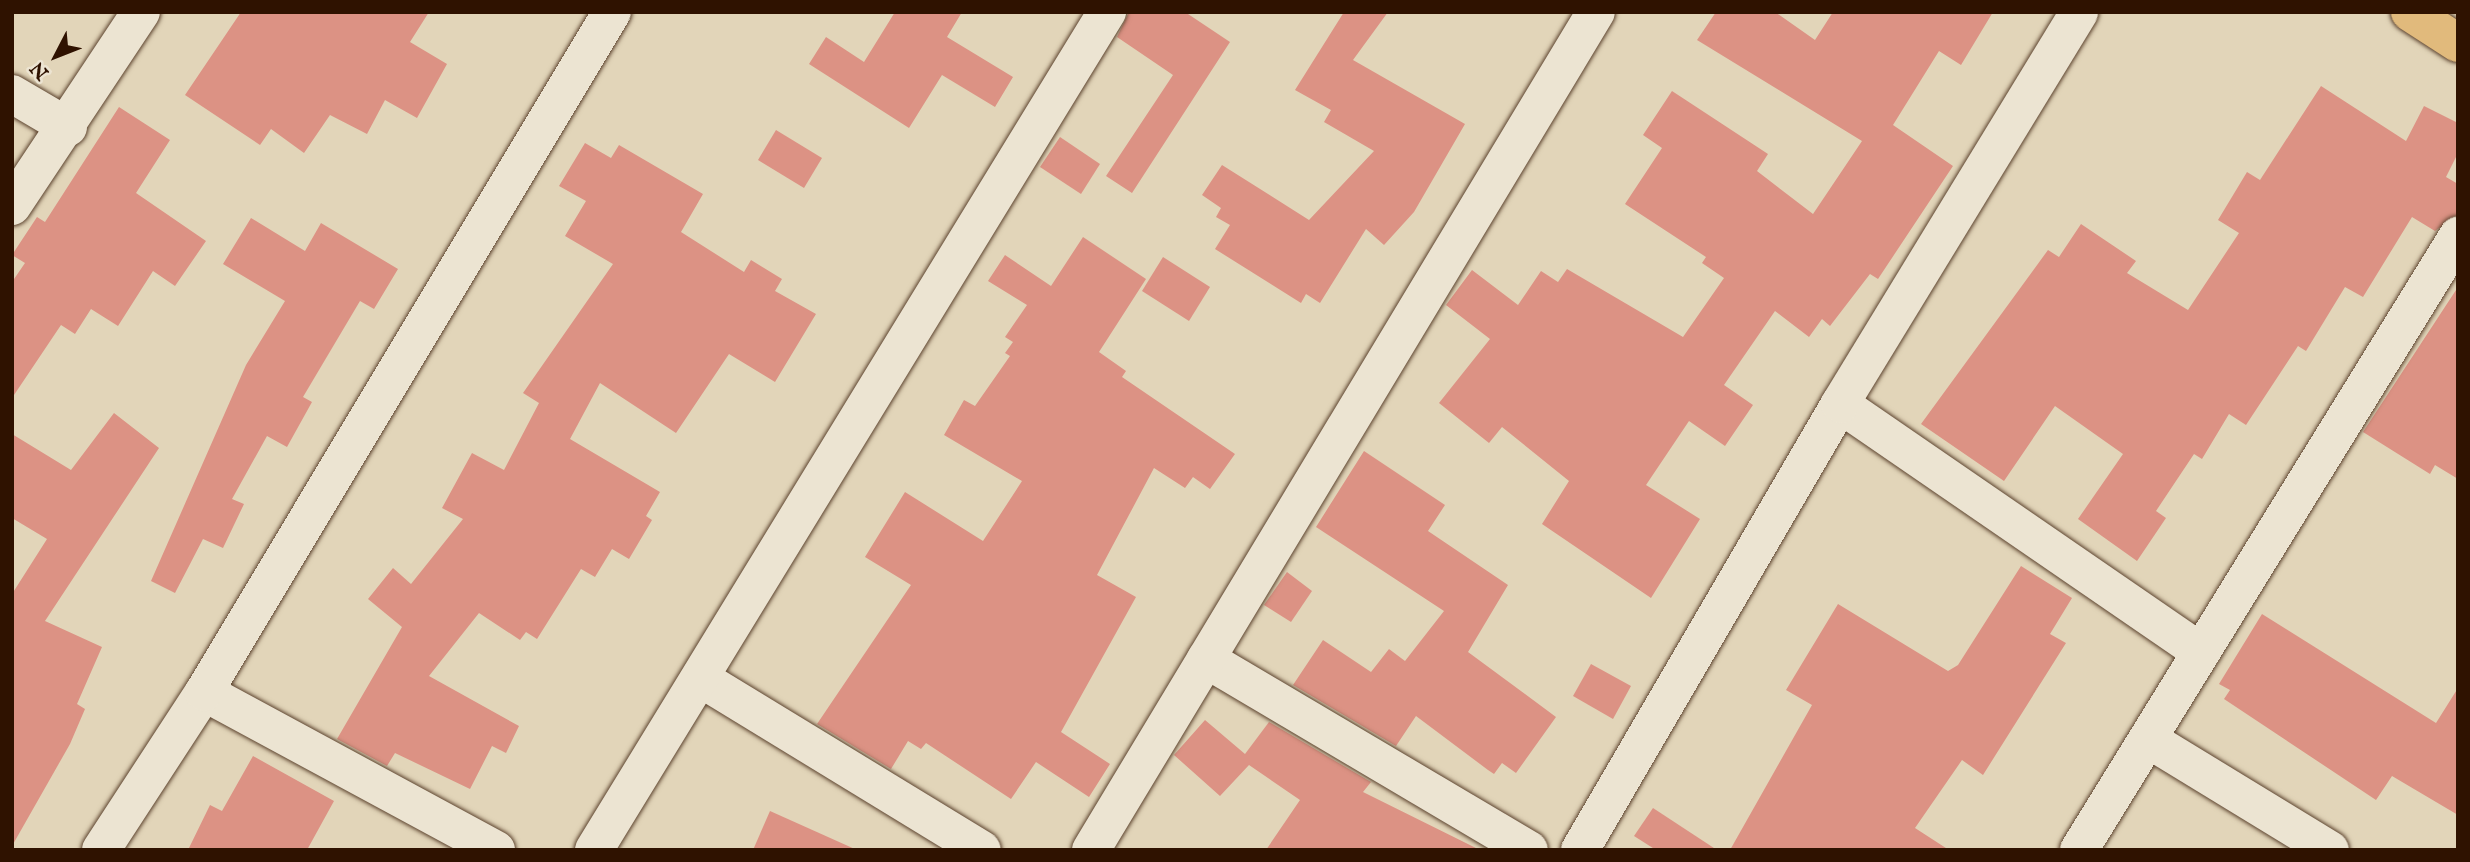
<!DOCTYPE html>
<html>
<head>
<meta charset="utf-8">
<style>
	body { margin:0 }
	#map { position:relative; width:2470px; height:862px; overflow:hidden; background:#e2d5b9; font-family:"IM FELL English",serif }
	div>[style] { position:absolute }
	.building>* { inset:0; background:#dc9284 }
	.roads { filter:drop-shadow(0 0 2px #5c432e) drop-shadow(0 0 2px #5c432e) }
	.minor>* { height:38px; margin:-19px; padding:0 19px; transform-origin:19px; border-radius:19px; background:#ece4d2 }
	.major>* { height:38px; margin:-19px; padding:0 19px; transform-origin:19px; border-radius:19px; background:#e1ba7c }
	span { translate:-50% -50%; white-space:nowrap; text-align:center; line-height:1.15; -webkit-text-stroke:7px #ece4d2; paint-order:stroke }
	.frame { position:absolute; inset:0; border:14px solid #2f1200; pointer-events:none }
	.north { position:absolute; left:21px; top:21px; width:70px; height:70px; -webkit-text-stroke:5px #ece4d2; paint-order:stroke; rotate:228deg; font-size:19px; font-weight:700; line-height:28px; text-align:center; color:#2f1200 }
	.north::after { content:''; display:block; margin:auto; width:24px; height:32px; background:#2f1200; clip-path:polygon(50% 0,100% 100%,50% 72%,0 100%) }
</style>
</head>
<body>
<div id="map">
	<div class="building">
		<div style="clip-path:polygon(241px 12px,429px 12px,410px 42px,447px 64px,417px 118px,385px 100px,367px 134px,330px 115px,304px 153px,271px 129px,260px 145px,185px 95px)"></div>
		<div style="clip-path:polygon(895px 12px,962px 12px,947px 37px,1013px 77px,995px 107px,942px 75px,909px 128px,809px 64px,826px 37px,864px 62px)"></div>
		<div style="clip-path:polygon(1129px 12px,1185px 12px,1230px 42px,1132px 193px,1106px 176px,1173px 75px,1117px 37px)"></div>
		<div style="clip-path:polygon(1344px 12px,1388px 12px,1353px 60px,1465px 124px,1414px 212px,1384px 245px,1366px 229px,1320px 303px,1306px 294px,1301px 303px,1215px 249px,1230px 225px,1216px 217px,1221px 208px,1202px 195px,1222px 165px,1309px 220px,1374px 151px,1324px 122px,1331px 110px,1295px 90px)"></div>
		<div style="clip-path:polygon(1716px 12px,1775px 12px,1815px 40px,1833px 12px,1993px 12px,1961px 65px,1939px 51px,1893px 125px,1953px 166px,1878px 279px,1870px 274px,1830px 326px,1822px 319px,1809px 337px,1775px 311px,1724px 385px,1753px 405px,1725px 446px,1689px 421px,1646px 485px,1700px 519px,1651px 598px,1542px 524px,1569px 481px,1502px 427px,1489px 443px,1439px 403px,1490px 339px,1446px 305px,1472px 270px,1518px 305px,1541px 271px,1558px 282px,1567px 269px,1683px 337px,1724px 278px,1702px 263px,1706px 257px,1625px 204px,1662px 148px,1643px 135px,1672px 91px,1768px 154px,1757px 171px,1813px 214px,1862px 141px,1697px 40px)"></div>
		<div style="clip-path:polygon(2321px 86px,2406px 141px,2424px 106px,2458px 123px,2458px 153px,2446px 177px,2458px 184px,2458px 214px,2435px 231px,2412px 217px,2363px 297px,2345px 287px,2306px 351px,2298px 346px,2246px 425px,2229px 414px,2202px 459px,2194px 454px,2156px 511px,2166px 518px,2137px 561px,2078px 519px,2123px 454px,2055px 406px,2004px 481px,1921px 424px,2048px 250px,2059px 257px,2081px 224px,2136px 261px,2127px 273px,2188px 310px,2239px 233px,2218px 220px,2247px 172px,2260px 180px)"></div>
		<div style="clip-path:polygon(119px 107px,170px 140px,136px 193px,206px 241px,175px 286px,153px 271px,118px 326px,91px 309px,75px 334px,61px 325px,12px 398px,12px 282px,25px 263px,12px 255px,37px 217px,45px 222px)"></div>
		<div style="clip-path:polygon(776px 130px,822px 158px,804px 188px,758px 160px)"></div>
		<div style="clip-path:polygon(1060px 137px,1100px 164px,1081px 194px,1040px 167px)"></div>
		<div style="clip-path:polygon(585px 143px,611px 158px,619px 145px,703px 194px,681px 232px,744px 272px,751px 260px,782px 279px,775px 291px,816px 314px,775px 382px,729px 354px,676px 433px,600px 383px,570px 439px,660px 492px,646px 516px,652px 520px,629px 559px,612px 549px,595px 577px,581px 569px,537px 639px,526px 632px,520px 640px,479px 613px,429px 676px,519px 726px,506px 753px,492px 746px,470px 789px,395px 753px,387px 766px,337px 739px,402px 627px,368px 599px,393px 568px,411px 584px,463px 519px,442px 508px,472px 453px,504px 470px,539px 403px,523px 393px,613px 264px,565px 236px,586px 201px,559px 186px)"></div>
		<div style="clip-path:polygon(251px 218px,305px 251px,321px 223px,398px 269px,374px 309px,360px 301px,303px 397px,312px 402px,287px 447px,267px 436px,232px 499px,244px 504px,223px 548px,203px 539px,175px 593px,151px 581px,246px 365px,285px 301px,223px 264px)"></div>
		<div style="clip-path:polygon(1083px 237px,1146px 279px,1099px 352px,1126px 371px,1122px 377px,1235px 454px,1210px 489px,1193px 477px,1185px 488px,1154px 468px,1097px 575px,1136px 597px,1061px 732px,1110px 764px,1089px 797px,1036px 762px,1011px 799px,926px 743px,921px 749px,908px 741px,891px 769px,817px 724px,911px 585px,865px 557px,905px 492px,983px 541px,1022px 481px,944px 435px,964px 400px,975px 406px,1010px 356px,1005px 353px,1013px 342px,1005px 337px,1027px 305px,988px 281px,1005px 255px,1051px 286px)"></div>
		<div style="clip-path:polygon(1163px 257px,1210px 287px,1189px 321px,1142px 291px)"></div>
		<div style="clip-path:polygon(2458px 287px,2458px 479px,2435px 465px,2430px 474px,2363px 432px)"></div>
		<div style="clip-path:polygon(114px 413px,159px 448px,45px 621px,102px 647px,77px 704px,85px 709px,70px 744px,12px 846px,12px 594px,47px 539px,12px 518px,12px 434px,71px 470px)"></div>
		<div style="clip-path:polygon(1364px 451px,1445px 505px,1428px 531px,1508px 585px,1468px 652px,1556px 717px,1516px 773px,1502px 763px,1494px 774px,1488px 770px,1416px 716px,1396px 746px,1293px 685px,1323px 640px,1371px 672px,1389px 649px,1405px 661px,1444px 611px,1316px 527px)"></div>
		<div style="clip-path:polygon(2021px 566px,2072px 598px,2050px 634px,2066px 643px,1983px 775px,1962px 760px,1915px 828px,1949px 850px,1730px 850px,1812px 705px,1786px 690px,1838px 604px,1948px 671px,1958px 665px)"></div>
		<div style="clip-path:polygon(1287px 572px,1312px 591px,1291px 622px,1264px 605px)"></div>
		<div style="clip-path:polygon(2262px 614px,2436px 723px,2458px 688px,2458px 815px,2392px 776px,2376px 800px,2224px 699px,2230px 690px,2219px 684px)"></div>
		<div style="clip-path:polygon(1591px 664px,1631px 686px,1613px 719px,1573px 696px)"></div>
		<div style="clip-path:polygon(1205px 720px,1245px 754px,1269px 722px,1371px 782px,1363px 792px,1480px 850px,1266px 850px,1300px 800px,1249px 765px,1220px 796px,1174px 755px)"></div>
		<div style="clip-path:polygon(253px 756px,334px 801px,307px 850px,188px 850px,210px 805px,222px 811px)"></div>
		<div style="clip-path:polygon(1653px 808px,1717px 850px,1656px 850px,1634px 836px)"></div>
		<div style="clip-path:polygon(770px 811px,857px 850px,753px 850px)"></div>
	</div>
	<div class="roads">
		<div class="minor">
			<div style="left:12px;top:94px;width:65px;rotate:30.5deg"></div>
			<div style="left:12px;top:206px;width:233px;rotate:-56.4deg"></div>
			<div style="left:1840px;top:404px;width:438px;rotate:34.5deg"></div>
			<div style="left:1206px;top:659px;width:375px;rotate:30.6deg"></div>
			<div style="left:700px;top:678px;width:330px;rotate:31.4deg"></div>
			<div style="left:204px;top:692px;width:332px;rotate:28.4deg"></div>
			<div style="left:2148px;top:739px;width:213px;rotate:31.4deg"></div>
			<div style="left:101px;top:850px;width:189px;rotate:-56.9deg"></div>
			<div style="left:204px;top:692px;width:793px;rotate:-59.04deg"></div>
			<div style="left:594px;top:850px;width:983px;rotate:-58.53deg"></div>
			<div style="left:1091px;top:850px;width:978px;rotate:-58.93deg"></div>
			<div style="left:1580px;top:850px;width:516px;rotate:-59.76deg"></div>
			<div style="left:1840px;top:404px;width:459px;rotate:-58.6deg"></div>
			<div style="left:2079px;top:850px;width:722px;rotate:-58.31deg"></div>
		</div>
		<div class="major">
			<div style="left:2410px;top:12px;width:57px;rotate:32.9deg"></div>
		</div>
	</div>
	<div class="frame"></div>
	<div class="north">N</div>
</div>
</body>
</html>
